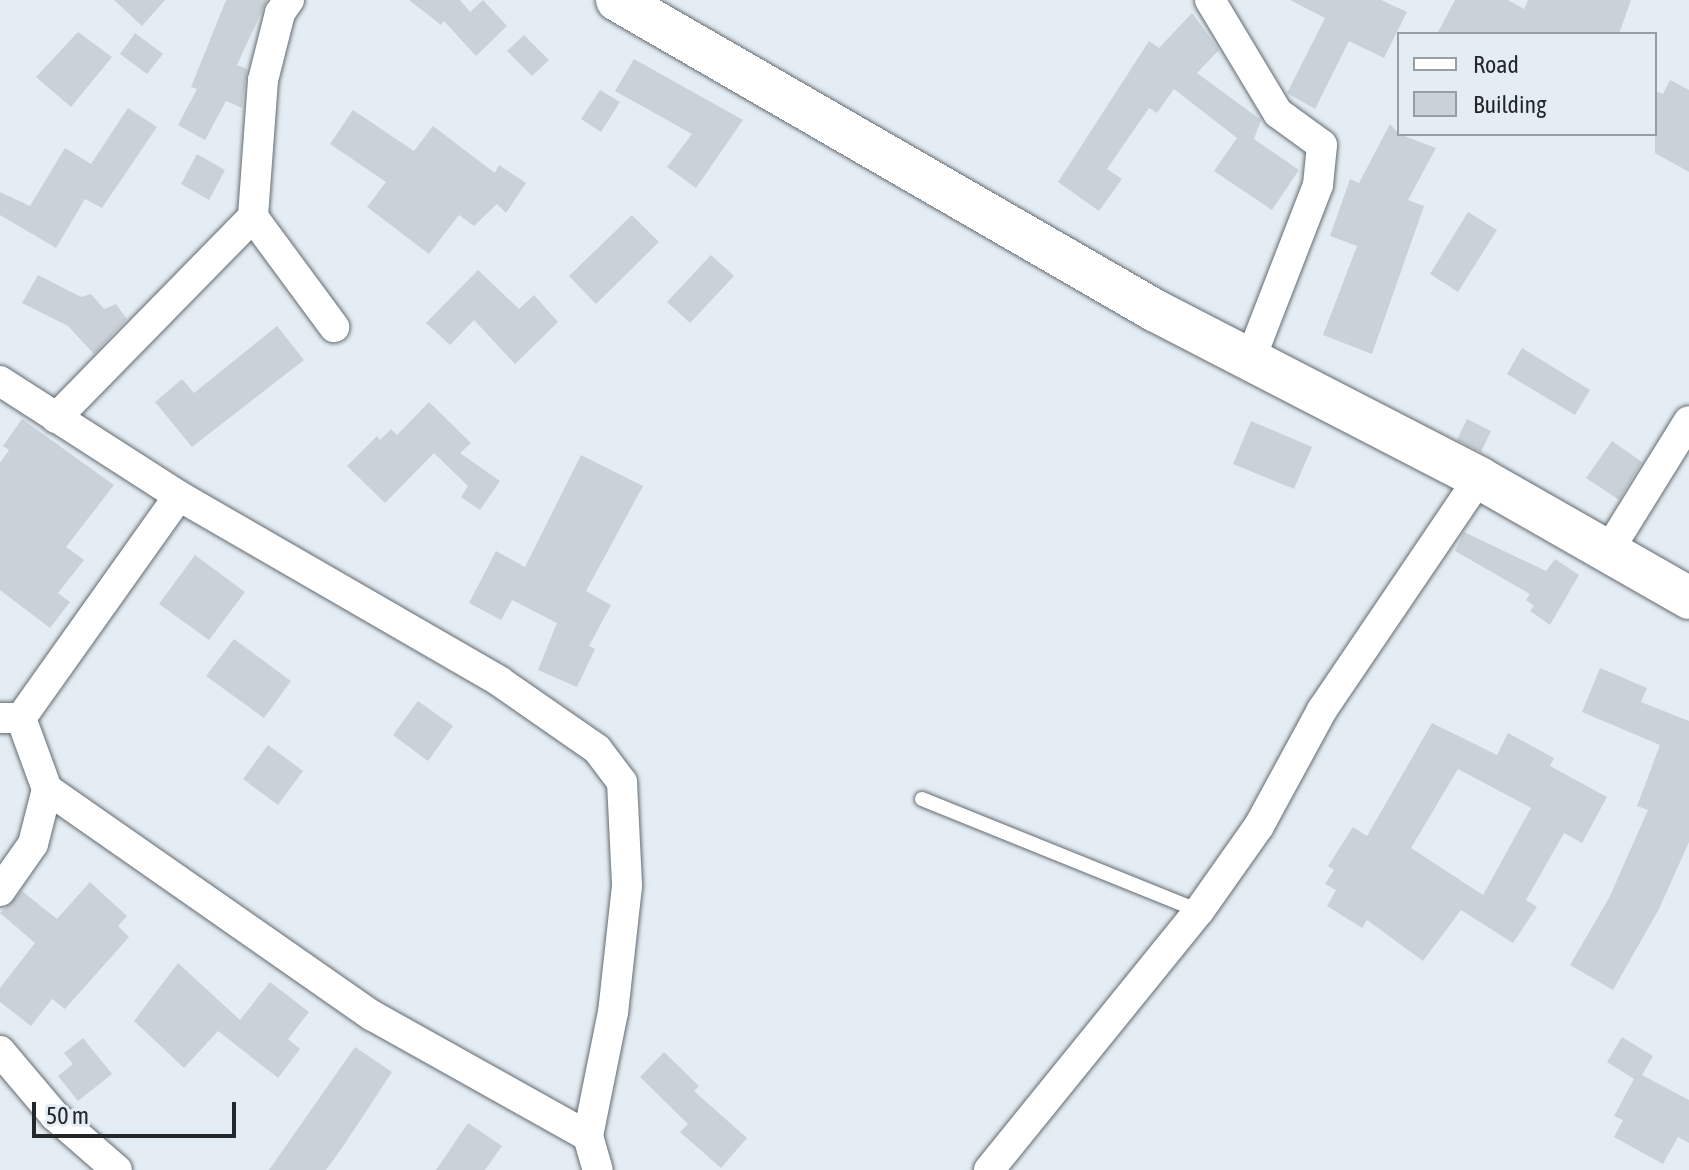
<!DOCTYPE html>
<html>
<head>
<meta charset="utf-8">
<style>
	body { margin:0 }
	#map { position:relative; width:1689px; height:1170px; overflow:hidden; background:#e5edf4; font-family:"Asap Condensed",sans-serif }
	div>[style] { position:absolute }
	.building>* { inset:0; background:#cad2d9 }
	.roads { filter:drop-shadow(0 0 2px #636b71) drop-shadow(0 0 2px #636b71) }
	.lane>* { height:14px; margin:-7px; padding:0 7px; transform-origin:7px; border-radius:7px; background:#fff }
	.street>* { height:30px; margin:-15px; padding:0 15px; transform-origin:15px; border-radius:15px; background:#fff }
	.secondary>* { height:42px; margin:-21px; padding:0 21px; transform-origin:21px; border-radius:21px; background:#fff }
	span { translate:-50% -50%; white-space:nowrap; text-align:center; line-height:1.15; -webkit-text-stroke:6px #e5edf4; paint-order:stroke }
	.legend { position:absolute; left:1397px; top:32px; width:260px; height:104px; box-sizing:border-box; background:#e5edf4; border:2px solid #989ea3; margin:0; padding:10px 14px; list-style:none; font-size:24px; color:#24272a }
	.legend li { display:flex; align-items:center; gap:16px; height:40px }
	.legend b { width:40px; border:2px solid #989ea3 }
	.scale { position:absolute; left:32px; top:1102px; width:204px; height:36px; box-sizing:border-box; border:4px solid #24272a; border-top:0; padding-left:10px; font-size:24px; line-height:28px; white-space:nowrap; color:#24272a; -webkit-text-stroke:6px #e5edf4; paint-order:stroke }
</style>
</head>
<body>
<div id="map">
	<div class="building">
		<div style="clip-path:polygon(114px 0,165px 0,142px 26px)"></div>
		<div style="clip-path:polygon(226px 0,267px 0,237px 65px,247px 69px,242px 108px,226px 101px,205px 140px,178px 125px,197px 89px,191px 87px)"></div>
		<div style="clip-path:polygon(409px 0,460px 0,470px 12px,483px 0,507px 26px,476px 56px,444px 21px,441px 25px)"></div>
		<div style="clip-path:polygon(1290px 0,1381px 0,1407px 12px,1384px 58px,1349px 41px,1315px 109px,1287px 93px,1325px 18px)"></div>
		<div style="clip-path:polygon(1455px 0,1508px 0,1524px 9px,1528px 0,1631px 0,1619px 34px,1437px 34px)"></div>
		<div style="clip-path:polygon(1192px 13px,1219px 50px,1197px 73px,1261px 120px,1254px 139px,1299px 170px,1272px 210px,1214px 171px,1237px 138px,1174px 89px,1157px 113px,1149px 108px,1107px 169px,1122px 179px,1099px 211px,1058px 182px,1149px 41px,1159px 48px)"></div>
		<div style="clip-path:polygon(78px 32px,112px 57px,71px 107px,36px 77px)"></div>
		<div style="clip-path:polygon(135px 33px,163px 54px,147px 74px,120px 54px)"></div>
		<div style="clip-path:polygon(524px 35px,549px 60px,532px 76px,507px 51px)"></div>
		<div style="clip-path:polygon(634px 59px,743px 120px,696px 188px,667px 167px,692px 134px,615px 91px)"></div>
		<div style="clip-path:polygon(1670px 80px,1689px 90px,1689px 172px,1655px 153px,1655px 91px,1663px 94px)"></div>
		<div style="clip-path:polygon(600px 90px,620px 102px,601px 132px,581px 119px)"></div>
		<div style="clip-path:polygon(128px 108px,157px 127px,102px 208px,85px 199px,56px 248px,0 215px,0 192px,30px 206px,65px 148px,91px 164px)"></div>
		<div style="clip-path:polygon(353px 110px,414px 151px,433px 126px,495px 173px,499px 165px,526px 183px,506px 213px,497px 204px,474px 226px,459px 215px,429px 254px,367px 207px,386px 182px,330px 144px)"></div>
		<div style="clip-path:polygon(1390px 124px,1399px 134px,1436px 148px,1408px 200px,1424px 206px,1372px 354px,1323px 335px,1357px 246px,1330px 236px,1350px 179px,1359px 183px)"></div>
		<div style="clip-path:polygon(197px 154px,225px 170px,209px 200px,181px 184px)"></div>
		<div style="clip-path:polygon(1468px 212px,1497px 230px,1458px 292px,1430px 274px)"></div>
		<div style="clip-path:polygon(632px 215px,659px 242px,596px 304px,569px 276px)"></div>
		<div style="clip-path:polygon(711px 255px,734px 276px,690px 323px,667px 302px)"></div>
		<div style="clip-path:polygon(478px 270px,519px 309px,534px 295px,558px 322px,515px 364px,474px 320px,450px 345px,426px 323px)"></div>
		<div style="clip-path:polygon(38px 275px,81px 297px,91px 294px,104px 309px,116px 304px,127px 319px,94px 354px,68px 326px,22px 303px)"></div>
		<div style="clip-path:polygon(277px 326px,304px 360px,192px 447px,155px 402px,182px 379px,194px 393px)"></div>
		<div style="clip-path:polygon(1522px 348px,1590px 390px,1575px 415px,1507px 374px)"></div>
		<div style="clip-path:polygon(429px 402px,471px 443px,460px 453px,500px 481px,480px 510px,461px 497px,468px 486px,434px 453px,385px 503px,347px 466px,377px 436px,380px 440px,391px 429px,397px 435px)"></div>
		<div style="clip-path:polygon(22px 419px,114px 485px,66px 547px,84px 560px,58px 593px,70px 602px,50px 628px,0 590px,0 463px,9px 450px,3px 446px)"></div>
		<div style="clip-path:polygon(1467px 419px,1491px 431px,1481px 452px,1457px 440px)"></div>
		<div style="clip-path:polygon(1251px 421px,1312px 447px,1294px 489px,1233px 464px)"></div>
		<div style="clip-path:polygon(1612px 441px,1642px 462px,1619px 500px,1586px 478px)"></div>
		<div style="clip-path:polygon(581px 455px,643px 486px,586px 591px,611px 605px,589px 646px,595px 649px,577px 687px,538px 670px,557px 623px,512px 600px,501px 620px,469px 603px,496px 551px,525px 567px)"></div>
		<div style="clip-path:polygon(1464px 532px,1546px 571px,1555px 559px,1579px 575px,1550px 625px,1530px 611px,1534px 606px,1526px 600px,1530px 594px,1455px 551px)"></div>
		<div style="clip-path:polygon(195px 555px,245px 592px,209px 640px,159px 604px)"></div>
		<div style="clip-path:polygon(234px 639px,291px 681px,264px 718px,206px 676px)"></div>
		<div style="clip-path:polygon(1600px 668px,1647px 688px,1641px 702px,1689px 721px,1689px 842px,1659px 909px,1613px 990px,1570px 965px,1609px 898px,1648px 810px,1637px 806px,1660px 745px,1582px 712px)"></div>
		<div style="clip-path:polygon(418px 701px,453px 726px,428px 761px,393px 735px)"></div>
		<div style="clip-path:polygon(evenodd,1432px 723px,1497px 755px,1508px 733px,1554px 758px,1550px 766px,1607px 797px,1582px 843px,1564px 833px,1526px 900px,1537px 907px,1513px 943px,1461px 910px,1423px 961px,1367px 920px,1362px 928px,1327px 906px,1336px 890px,1325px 884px,1334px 870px,1328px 866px,1353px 827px,1367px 836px,1432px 723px,1458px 769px,1531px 808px,1483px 895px,1411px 848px,1458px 769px)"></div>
		<div style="clip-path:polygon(268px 745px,303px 771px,278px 805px,243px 779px)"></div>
		<div style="clip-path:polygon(90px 882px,127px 916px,118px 926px,129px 937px,65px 1009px,52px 999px,31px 1026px,0 1002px,0 988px,35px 943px,0 913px,22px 891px,57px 919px)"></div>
		<div style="clip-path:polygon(178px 963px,240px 1020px,270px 982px,309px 1012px,288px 1039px,300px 1049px,278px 1078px,218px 1031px,184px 1068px,134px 1021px)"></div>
		<div style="clip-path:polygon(1622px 1037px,1653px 1056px,1642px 1075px,1689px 1100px,1689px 1143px,1678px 1137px,1663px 1164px,1614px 1137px,1623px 1120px,1614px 1116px,1634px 1079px,1607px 1062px)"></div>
		<div style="clip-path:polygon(83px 1038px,112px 1074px,78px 1101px,58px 1076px,73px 1064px,64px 1053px)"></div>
		<div style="clip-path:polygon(355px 1047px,392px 1072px,344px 1145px,326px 1170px,269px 1170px)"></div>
		<div style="clip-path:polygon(664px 1052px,699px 1086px,694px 1091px,747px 1138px,721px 1168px,680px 1132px,688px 1124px,640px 1077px)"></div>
		<div style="clip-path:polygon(468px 1123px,502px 1146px,485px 1170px,436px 1170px)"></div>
	</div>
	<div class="roads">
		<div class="lane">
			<div style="left:922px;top:799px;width:299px;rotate:22deg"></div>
		</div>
		<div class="street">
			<div style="left:289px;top:0;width:16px;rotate:125deg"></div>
			<div style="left:280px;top:13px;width:69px;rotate:104.2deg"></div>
			<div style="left:263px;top:80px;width:137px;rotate:94.2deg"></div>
			<div style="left:253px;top:217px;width:137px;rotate:53.6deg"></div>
			<div style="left:1210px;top:0;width:132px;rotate:59deg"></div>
			<div style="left:1278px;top:113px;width:54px;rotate:36deg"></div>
			<div style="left:1322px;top:145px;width:40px;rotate:95.7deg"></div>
			<div style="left:1318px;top:185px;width:188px;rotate:111.2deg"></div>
			<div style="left:0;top:381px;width:213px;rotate:32.7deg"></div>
			<div style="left:179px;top:496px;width:370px;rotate:30deg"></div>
			<div style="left:499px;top:681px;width:119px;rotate:34.8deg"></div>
			<div style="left:597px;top:749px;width:41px;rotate:52.9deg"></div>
			<div style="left:622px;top:782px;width:104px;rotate:87.2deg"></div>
			<div style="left:627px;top:886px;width:127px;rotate:96.3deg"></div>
			<div style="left:613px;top:1012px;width:126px;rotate:101.4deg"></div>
			<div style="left:588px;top:1136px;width:35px;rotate:74deg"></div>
			<div style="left:56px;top:418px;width:281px;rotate:-45.6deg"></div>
			<div style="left:1607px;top:553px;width:155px;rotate:-58.2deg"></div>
			<div style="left:0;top:718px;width:21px"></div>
			<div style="left:21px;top:718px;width:272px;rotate:-54.6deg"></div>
			<div style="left:47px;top:789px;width:397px;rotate:34.9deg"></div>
			<div style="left:373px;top:1016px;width:246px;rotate:29.2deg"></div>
			<div style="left:0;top:891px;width:57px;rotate:-54.9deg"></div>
			<div style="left:33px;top:844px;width:57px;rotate:-75.7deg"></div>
			<div style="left:47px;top:789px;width:76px;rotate:-110.1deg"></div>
			<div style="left:0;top:1051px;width:85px;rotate:49.8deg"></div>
			<div style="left:55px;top:1116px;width:82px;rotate:41.1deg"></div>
			<div style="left:989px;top:1170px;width:333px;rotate:-51deg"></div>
			<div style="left:1199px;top:911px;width:104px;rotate:-54.8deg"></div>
			<div style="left:1259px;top:826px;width:132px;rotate:-61.5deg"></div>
			<div style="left:1322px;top:710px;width:280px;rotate:-55.9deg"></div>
		</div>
		<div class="secondary">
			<div style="left:617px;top:0;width:620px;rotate:30deg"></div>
			<div style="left:1154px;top:310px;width:366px;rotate:27.3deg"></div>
			<div style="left:1479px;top:478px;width:242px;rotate:29.7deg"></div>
		</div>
	</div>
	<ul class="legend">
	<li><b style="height:10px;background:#fff"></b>Road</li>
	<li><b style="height:22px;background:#cad2d9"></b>Building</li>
	</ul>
	<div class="scale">50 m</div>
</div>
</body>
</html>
